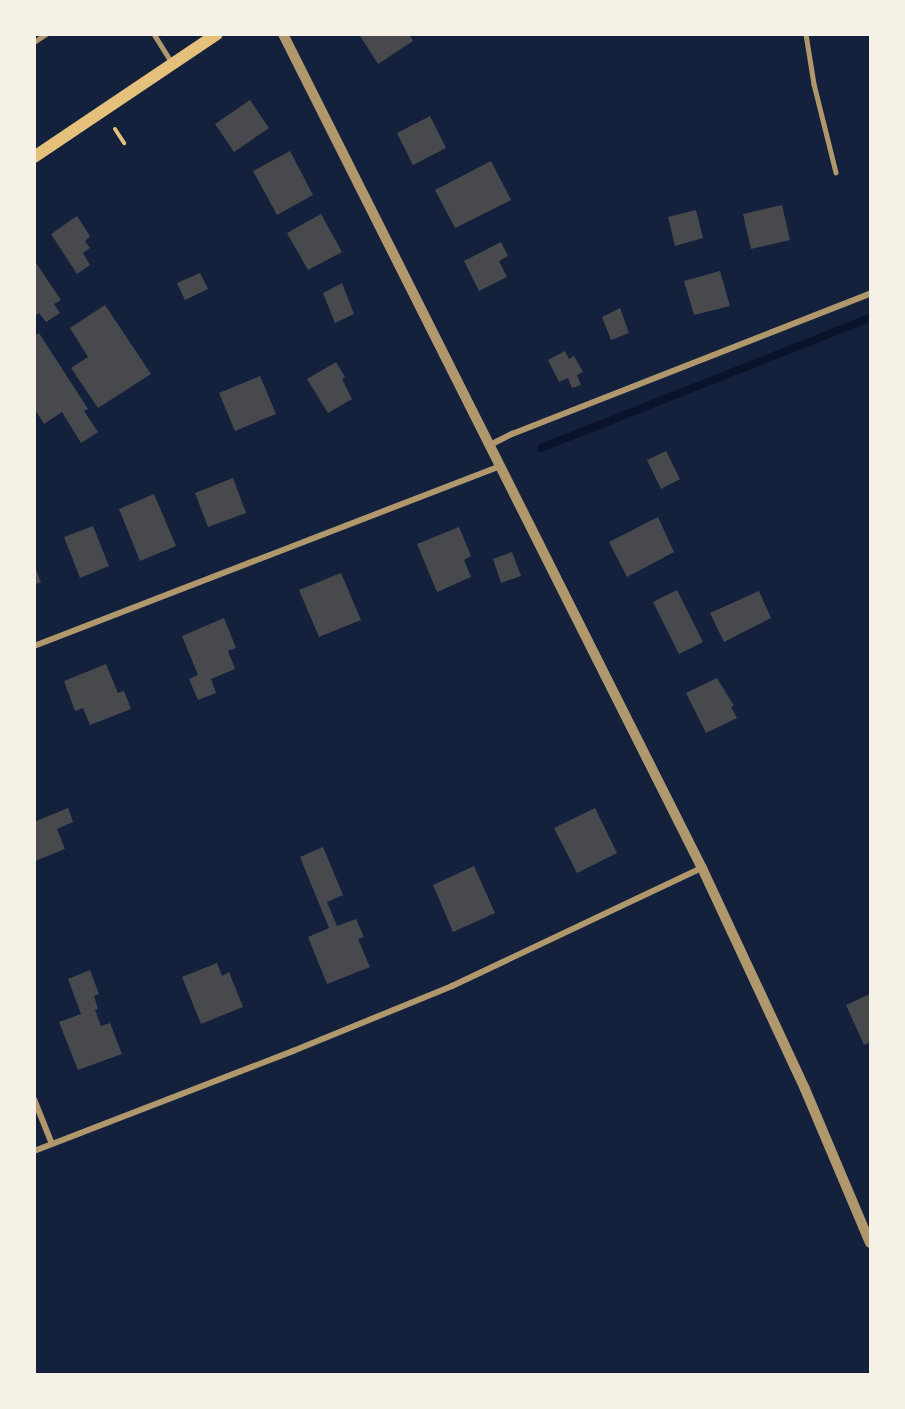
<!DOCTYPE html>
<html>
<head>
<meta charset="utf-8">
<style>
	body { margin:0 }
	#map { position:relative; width:905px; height:1409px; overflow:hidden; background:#14213d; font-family:Figtree,sans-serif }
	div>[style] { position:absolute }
	.stream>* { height:8px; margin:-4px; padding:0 4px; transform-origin:4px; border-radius:4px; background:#0b132b }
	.building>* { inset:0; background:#48494c }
	.path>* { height:4px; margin:-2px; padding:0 2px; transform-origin:2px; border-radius:2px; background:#e5c07b }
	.service>* { height:4.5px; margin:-2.25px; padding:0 2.25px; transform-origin:2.25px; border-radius:2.25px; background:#b1986c }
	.minor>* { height:6px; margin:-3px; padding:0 3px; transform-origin:3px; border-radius:3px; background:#b1986c }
	.tertiary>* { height:10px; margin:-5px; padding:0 5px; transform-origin:5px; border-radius:5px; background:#b1986c }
	.secondary>* { height:12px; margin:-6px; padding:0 6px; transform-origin:6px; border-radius:6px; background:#e5c07b }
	span { translate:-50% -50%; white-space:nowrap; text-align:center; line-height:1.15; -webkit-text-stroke:4.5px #f6f1e7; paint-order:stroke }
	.frame { position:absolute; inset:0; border:36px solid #f6f1e7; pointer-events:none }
</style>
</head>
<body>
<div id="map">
	<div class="stream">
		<div style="left:541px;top:448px;width:354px;rotate:-21.6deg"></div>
	</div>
	<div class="building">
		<div style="clip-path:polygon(359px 34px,409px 34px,413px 41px,378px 64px)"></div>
		<div style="clip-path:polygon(250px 100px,269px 128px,234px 152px,215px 124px)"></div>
		<div style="clip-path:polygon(430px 116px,446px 148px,413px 165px,397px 133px)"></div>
		<div style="clip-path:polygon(290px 151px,313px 195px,277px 215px,253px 171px)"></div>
		<div style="clip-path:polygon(491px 161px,511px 200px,455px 228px,435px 190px)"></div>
		<div style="clip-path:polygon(782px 205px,790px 240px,751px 249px,743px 214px)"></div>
		<div style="clip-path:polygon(696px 210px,703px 238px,675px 246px,668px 217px)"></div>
		<div style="clip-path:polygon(321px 214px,342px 252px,308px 270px,287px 233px)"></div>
		<div style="clip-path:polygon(77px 216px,90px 236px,85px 241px,90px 248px,83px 253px,90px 265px,77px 274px,51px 234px)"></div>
		<div style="clip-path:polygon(501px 242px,508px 256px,499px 261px,507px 277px,479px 291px,464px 261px)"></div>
		<div style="clip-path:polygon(34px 260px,61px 300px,54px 304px,60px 313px,46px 322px,39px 313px,34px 316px)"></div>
		<div style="clip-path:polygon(720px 271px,730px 306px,694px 315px,684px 281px)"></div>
		<div style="clip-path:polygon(200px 273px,208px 289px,185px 300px,177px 283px)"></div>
		<div style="clip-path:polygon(342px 283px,354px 314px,335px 323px,323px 293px)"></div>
		<div style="clip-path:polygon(105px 305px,151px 374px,98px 408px,71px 368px,88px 357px,70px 328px)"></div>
		<div style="clip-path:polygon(620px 308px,629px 333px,611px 340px,602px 317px)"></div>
		<div style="clip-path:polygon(39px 333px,88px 409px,84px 411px,98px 432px,81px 443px,62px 412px,44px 424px,34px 408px,34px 336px)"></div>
		<div style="clip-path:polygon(565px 351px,569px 359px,574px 356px,583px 372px,577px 375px,581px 385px,572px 388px,568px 378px,559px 382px,548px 360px)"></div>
		<div style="clip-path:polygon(336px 362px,345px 377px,342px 379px,352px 399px,328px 413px,307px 379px)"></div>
		<div style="clip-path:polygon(260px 376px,276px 414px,235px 431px,219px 393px)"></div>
		<div style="clip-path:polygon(666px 451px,680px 479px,661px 489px,647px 460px)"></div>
		<div style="clip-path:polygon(233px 478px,246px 513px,208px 527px,195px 493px)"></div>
		<div style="clip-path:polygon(154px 494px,176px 546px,140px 561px,119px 509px)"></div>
		<div style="clip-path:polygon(658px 517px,674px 552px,627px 577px,609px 542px)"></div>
		<div style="clip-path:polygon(93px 526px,109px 566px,80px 578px,64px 537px)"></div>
		<div style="clip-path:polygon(459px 527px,471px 556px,464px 560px,471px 577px,437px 592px,417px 544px)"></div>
		<div style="clip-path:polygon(512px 552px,521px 576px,501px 583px,493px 559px)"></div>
		<div style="clip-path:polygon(34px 565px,41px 582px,34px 585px)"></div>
		<div style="clip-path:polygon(341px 573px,361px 620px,319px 637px,299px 590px)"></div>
		<div style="clip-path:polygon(677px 590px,703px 642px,679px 654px,653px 602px)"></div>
		<div style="clip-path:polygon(759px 591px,771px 618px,724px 642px,710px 613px)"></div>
		<div style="clip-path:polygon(224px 618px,236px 648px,228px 651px,235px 669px,211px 679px,216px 693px,198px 700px,189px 679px,198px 675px,182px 636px)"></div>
		<div style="clip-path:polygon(106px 664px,118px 693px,124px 691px,131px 709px,90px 725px,83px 708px,75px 711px,64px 681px)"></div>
		<div style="clip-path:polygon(717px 678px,734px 706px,731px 707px,737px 718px,706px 733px,686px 693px)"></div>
		<div style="clip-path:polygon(68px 808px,73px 822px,57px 829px,65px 849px,35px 861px,34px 822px)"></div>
		<div style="clip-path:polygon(595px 808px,617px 853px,577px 873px,554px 828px)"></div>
		<div style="clip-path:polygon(323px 847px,343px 895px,327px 902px,337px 926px,356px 919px,364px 937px,358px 939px,370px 967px,327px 984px,308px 937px,329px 928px,300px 857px)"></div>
		<div style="clip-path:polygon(474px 866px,495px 913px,453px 932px,433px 885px)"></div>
		<div style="clip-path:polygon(217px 963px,222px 976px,229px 972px,243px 1007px,201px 1024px,182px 977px)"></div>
		<div style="clip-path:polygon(90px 970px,99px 994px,94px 996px,98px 1009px,95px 1010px,101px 1026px,110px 1023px,122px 1054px,78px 1070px,59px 1022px,81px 1014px,68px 979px)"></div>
		<div style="clip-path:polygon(870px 994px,870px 1042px,864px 1045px,846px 1005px)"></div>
	</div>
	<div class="path">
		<div style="left:115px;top:129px;width:17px;rotate:57deg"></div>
	</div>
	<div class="service">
		<div style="left:154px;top:34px;width:34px;rotate:58deg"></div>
		<div style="left:806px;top:34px;width:51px;rotate:80.9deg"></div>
		<div style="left:814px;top:84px;width:91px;rotate:76deg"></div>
		<div style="left:34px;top:42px;width:14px;rotate:-34deg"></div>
	</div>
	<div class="minor">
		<div style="left:490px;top:445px;width:25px;rotate:-27deg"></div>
		<div style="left:512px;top:434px;width:384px;rotate:-21.4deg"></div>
		<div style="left:34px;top:646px;width:500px;rotate:-21.1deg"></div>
		<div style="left:34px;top:1099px;width:48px;rotate:68.2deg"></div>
		<div style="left:34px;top:1151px;width:278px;rotate:-21.1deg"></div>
		<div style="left:293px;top:1051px;width:172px;rotate:-22.2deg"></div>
		<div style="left:452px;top:986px;width:276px;rotate:-25.3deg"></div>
	</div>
	<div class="tertiary">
		<div style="left:283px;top:34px;width:933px;rotate:63.33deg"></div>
		<div style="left:702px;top:868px;width:244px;rotate:65deg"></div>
		<div style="left:805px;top:1089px;width:167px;rotate:67.1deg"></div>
	</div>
	<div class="secondary">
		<div style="left:34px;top:157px;width:220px;rotate:-33.9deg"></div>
	</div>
	<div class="frame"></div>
</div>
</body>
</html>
